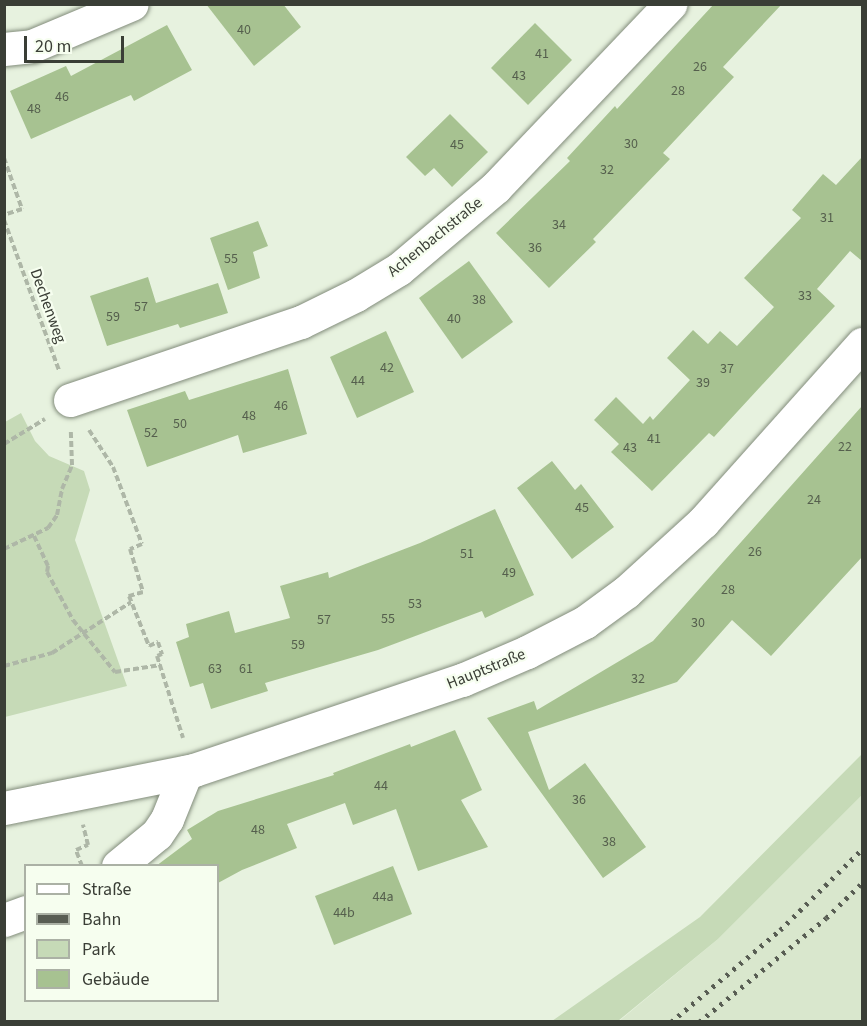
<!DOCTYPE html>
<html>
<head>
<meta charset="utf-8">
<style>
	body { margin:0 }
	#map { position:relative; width:867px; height:1026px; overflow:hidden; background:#e7f2df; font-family:"Source Sans 3",sans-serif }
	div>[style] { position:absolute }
	.built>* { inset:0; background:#d9e7cd }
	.green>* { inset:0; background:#c6dab7 }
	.building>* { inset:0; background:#a7c291 }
	.path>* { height:4px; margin-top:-2px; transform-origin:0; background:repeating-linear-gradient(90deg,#aeb7a7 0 6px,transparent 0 9px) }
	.roads { filter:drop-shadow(0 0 2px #828c7b) drop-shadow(0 0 2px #828c7b) }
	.street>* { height:33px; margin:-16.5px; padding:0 16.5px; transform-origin:16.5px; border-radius:16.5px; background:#fff }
	.secondary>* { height:33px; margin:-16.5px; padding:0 16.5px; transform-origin:16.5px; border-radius:16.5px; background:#fff }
	.rail>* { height:4.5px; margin-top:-2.25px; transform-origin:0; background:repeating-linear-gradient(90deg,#585d53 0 3px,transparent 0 9px) }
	span { translate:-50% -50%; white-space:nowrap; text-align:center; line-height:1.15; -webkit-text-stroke:4.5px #f6feef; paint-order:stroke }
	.number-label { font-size:14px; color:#555f4d }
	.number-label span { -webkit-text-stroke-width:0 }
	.street-label { font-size:16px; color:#3a3e36 }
	.frame { position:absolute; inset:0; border:6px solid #3a3e36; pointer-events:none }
	.legend { position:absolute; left:24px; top:864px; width:195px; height:138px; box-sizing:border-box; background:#f6feef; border:2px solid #abb1a5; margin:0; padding:8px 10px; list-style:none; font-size:18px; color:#3a3e36 }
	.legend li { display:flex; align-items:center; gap:12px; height:30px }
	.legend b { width:30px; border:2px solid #abb1a5 }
	.scale { position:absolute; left:24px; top:36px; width:100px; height:27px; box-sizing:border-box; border:3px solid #3a3e36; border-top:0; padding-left:8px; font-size:18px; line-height:21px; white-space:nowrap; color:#3a3e36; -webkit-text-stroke:4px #f6feef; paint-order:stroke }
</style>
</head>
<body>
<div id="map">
	<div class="built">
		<div style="clip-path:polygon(862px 795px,862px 1021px,618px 1022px,718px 939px)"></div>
	</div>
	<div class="green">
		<div style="clip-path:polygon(21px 413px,35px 441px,49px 456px,84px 471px,90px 490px,75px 540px,127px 686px,5px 717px,5px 422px)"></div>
		<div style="clip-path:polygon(862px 754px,862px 795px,718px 939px,618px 1021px,552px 1021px,700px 917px)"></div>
	</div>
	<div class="building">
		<div style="clip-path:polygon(206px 4px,283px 4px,301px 27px,254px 66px)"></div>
		<div style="clip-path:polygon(714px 4px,782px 4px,723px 67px,734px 77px,663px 153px,670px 159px,593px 239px,596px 242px,549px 288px,496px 233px,570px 161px,567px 158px,615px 106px,617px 109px)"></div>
		<div style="clip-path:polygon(535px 23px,572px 60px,528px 105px,491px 68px)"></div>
		<div style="clip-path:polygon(167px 25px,192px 70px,134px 101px,131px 95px,31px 139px,10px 91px,66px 66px,71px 76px)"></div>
		<div style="clip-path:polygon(450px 114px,488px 152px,452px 187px,434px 168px,425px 176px,406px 157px)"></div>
		<div style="clip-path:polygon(862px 157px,862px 261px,850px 251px,817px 289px,835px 306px,714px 437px,709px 433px,652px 491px,611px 452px,619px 444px,594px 420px,616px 397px,643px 424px,650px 416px,653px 420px,690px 380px,667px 358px,693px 330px,708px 344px,720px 331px,737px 346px,774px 307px,744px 278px,801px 218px,792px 210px,823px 174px,836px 185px)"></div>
		<div style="clip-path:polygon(258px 221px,268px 246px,253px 252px,260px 278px,228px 290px,210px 238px)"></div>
		<div style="clip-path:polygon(469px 261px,513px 322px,462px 359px,419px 298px)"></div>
		<div style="clip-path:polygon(148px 277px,156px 303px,218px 283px,228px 313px,180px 328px,178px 324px,107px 346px,90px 296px)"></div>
		<div style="clip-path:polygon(386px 331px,414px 392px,357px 418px,330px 357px)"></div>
		<div style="clip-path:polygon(288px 369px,307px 434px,243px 453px,238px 435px,147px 467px,127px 410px,185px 391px,189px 400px)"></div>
		<div style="clip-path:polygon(862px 406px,862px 557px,771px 656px,732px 620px,677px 682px,528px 732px,549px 790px,585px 763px,646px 847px,603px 878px,487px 718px,534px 701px,537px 710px,653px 641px)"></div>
		<div style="clip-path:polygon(552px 461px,575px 490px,581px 484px,614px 527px,572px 559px,517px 488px)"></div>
		<div style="clip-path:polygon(495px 509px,534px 595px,485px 618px,482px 611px,378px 650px,265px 683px,268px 691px,211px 709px,203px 683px,190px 687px,176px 642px,189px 637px,186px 624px,229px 611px,235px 633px,290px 618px,280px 586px,328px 572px,329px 578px,420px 543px)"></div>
		<div style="clip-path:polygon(455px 730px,482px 790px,461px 800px,488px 847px,418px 871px,396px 809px,353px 825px,345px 803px,287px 824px,297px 848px,242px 870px,218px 883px,218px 866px,156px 866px,192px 839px,187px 830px,218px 811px,334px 775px,333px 773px,410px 744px,411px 747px)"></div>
		<div style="clip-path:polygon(393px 866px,412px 914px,334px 945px,315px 896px)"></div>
	</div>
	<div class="path">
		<div style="left:4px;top:158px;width:54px;rotate:70.6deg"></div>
		<div style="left:22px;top:209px;width:19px;rotate:162deg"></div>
		<div style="left:4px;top:220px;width:160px;rotate:69.9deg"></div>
		<div style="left:89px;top:430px;width:44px;rotate:57deg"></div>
		<div style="left:113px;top:467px;width:82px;rotate:69.4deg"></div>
		<div style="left:142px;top:544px;width:13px;rotate:157deg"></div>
		<div style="left:130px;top:549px;width:45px;rotate:73.2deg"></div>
		<div style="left:143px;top:592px;width:15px;rotate:164deg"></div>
		<div style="left:129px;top:596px;width:54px;rotate:68.2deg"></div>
		<div style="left:149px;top:646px;width:10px;rotate:-24deg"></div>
		<div style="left:158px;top:642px;width:13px;rotate:72deg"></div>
		<div style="left:162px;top:654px;width:5px;rotate:158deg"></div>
		<div style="left:157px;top:656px;width:86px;rotate:72.4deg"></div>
		<div style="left:4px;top:444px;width:48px;rotate:-31.4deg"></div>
		<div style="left:34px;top:536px;width:33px;rotate:65deg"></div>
		<div style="left:48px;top:566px;width:6px;rotate:99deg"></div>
		<div style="left:47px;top:572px;width:55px;rotate:61.6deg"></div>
		<div style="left:73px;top:620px;width:67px;rotate:51.1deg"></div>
		<div style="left:115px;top:672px;width:46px;rotate:-8.8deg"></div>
		<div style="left:4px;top:549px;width:49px;rotate:-25.5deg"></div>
		<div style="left:48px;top:528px;width:16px;rotate:-55deg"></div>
		<div style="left:57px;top:515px;width:26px;rotate:-79deg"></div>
		<div style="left:62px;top:489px;width:26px;rotate:-67deg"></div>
		<div style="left:72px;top:465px;width:34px;rotate:-92deg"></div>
		<div style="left:4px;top:666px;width:50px;rotate:-15.2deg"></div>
		<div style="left:52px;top:653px;width:94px;rotate:-32.8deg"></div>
		<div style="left:82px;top:866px;width:17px;rotate:-111deg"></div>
		<div style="left:76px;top:850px;width:13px;rotate:-23deg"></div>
		<div style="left:88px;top:845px;width:21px;rotate:-104deg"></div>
	</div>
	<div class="roads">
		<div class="street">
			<div style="left:4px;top:49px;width:28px;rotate:-6deg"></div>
			<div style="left:32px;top:46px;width:108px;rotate:-22.8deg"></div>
			<div style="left:70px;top:400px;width:244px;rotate:-18.7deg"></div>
			<div style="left:301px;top:322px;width:61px;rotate:-26.1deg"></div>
			<div style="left:356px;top:295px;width:50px;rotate:-31.2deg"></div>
			<div style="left:399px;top:269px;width:127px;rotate:-40.2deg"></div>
			<div style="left:496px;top:187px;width:253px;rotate:-46.4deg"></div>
			<div style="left:118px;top:866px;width:50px;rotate:-39.4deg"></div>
			<div style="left:157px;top:834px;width:18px;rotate:-56deg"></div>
			<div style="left:167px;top:819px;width:51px;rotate:-68deg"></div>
			<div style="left:4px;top:920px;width:23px;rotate:-20deg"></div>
		</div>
		<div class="secondary">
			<div style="left:4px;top:808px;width:194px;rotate:-11.3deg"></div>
			<div style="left:194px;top:770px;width:283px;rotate:-18.6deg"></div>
			<div style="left:462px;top:680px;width:71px;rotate:-23.3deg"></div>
			<div style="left:527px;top:652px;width:65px;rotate:-27.3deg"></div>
			<div style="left:585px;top:622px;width:51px;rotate:-36.2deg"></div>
			<div style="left:626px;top:592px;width:104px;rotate:-42.3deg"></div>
			<div style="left:703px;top:522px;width:239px;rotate:-48.2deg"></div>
		</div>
	</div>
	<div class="rail">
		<div style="left:671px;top:1022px;width:143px;rotate:-40.2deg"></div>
		<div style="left:780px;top:930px;width:115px;rotate:-44.6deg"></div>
		<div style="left:699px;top:1022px;width:164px;rotate:-39.3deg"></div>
		<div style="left:826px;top:918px;width:50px;rotate:-44.2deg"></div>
	</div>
	<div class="number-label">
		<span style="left:244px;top:30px">40</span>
		<span style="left:542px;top:54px">41</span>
		<span style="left:700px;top:67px">26</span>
		<span style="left:519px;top:76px">43</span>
		<span style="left:678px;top:91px">28</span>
		<span style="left:62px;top:97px">46</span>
		<span style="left:34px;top:109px">48</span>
		<span style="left:631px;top:144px">30</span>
		<span style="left:457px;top:145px">45</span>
		<span style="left:607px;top:170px">32</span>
		<span style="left:827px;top:218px">31</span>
		<span style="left:559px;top:225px">34</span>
		<span style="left:535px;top:248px">36</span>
		<span style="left:231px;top:259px">55</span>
		<span style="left:805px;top:296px">33</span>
		<span style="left:479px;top:300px">38</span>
		<span style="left:141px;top:307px">57</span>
		<span style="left:113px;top:317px">59</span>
		<span style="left:454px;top:319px">40</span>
		<span style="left:387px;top:368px">42</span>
		<span style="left:727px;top:369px">37</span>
		<span style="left:358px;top:381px">44</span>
		<span style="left:703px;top:383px">39</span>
		<span style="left:281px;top:406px">46</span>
		<span style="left:249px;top:416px">48</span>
		<span style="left:180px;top:424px">50</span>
		<span style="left:151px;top:433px">52</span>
		<span style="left:654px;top:439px">41</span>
		<span style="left:845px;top:447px">22</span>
		<span style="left:630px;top:448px">43</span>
		<span style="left:814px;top:500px">24</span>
		<span style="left:582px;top:508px">45</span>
		<span style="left:755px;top:552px">26</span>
		<span style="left:467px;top:554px">51</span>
		<span style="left:509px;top:573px">49</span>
		<span style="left:728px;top:590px">28</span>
		<span style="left:415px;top:604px">53</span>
		<span style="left:388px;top:619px">55</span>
		<span style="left:324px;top:620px">57</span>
		<span style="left:698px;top:623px">30</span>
		<span style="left:298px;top:645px">59</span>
		<span style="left:215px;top:669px">63</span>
		<span style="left:246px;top:669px">61</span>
		<span style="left:638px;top:679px">32</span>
		<span style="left:381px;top:786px">44</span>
		<span style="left:579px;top:800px">36</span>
		<span style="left:258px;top:830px">48</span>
		<span style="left:609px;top:842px">38</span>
		<span style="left:383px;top:897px">44a</span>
		<span style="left:344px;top:913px">44b</span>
	</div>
	<div class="street-label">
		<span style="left:435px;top:237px;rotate:-39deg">Achenbachstraße</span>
		<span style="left:48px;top:306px;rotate:70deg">Dechenweg</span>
		<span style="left:486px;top:669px;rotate:-22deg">Hauptstraße</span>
	</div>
	<div class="frame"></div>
	<ul class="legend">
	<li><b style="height:8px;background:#fff"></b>Straße</li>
	<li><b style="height:8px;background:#585d53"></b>Bahn</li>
	<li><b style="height:16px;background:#c6dab7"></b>Park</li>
	<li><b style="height:16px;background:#a7c291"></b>Gebäude</li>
	</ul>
	<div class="scale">20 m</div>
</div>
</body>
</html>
